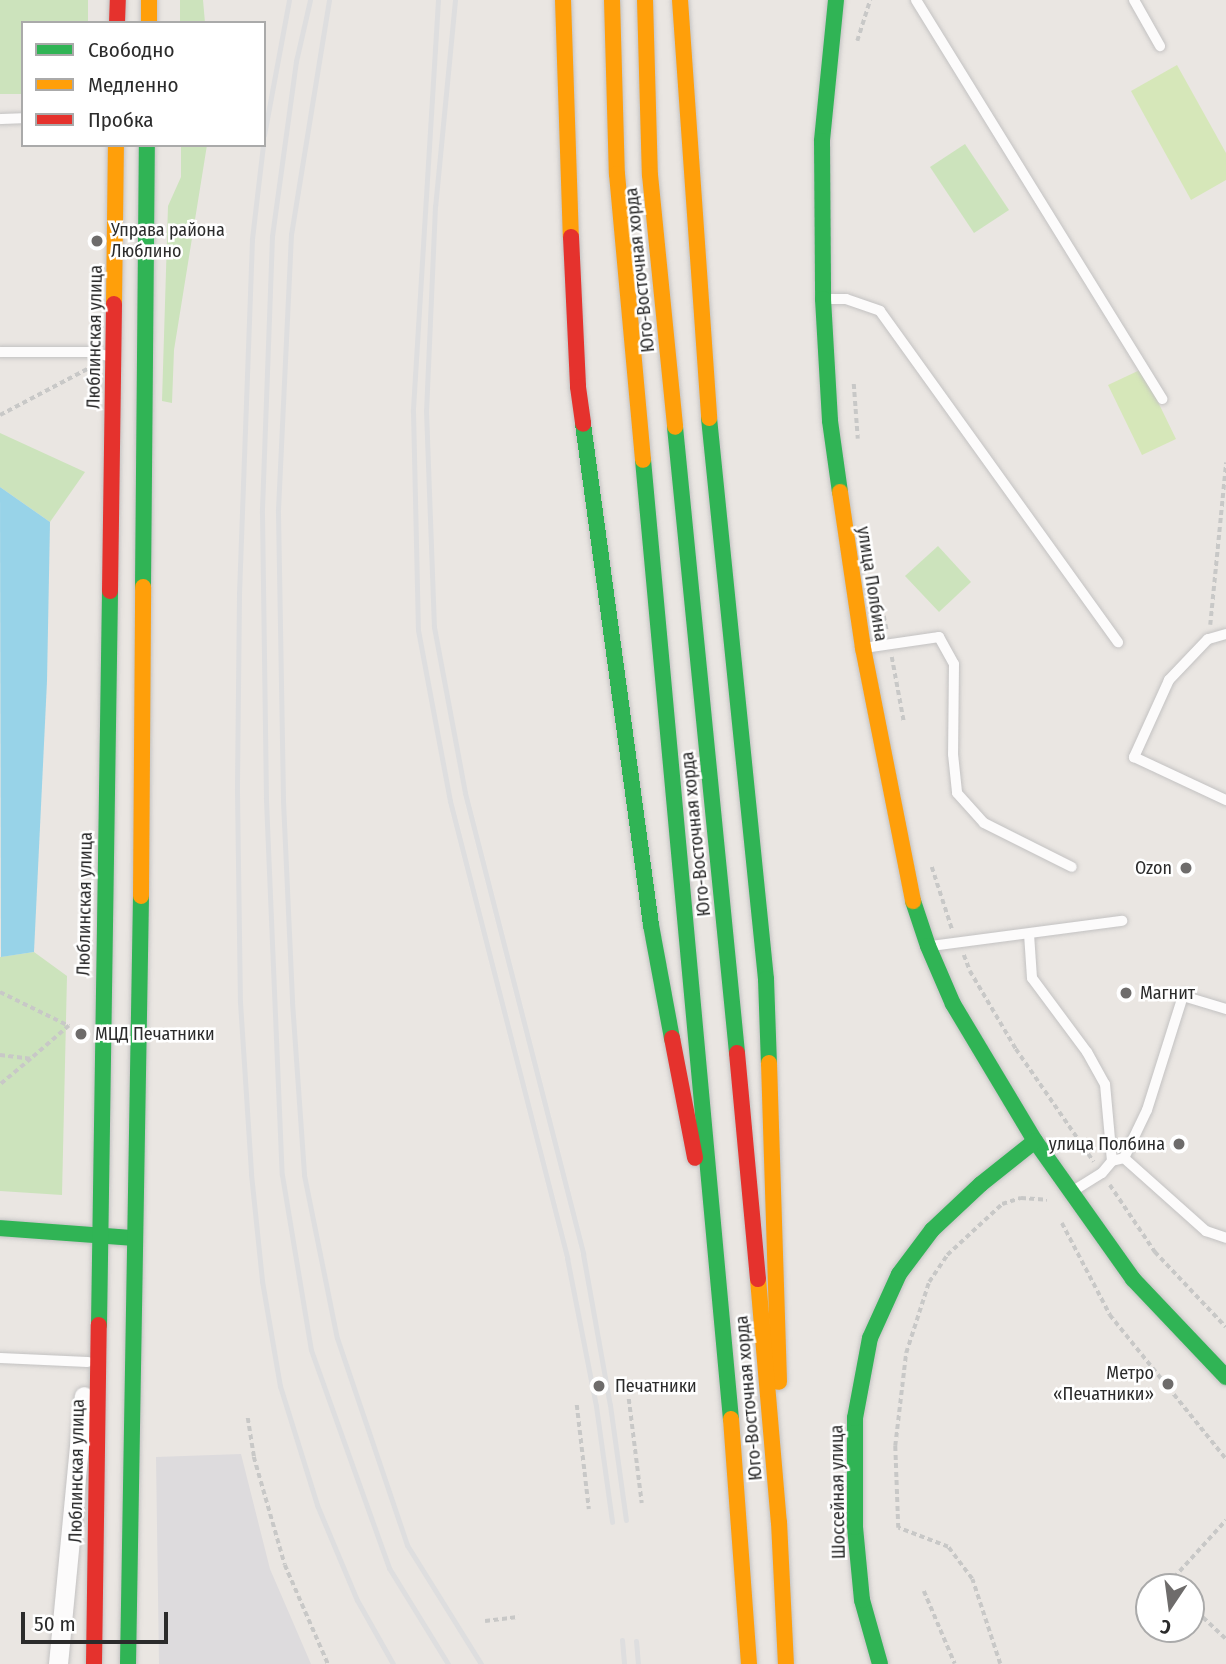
<!DOCTYPE html>
<html>
<head>
<meta charset="utf-8">
<style>
	body { margin:0 }
	#map { position:relative; width:1226px; height:1664px; overflow:hidden; background:#eae6e2; font-family:"Fira Sans Condensed",sans-serif }
	div>[style] { position:absolute }
	.industrial>* { inset:0; background:#dddbdd }
	.green>* { inset:0; background:#cce3bc }
	.pitch>* { inset:0; background:#d6e7b9 }
	.water>* { inset:0; background:#98d3e8 }
	.path>* { height:3.5px; margin-top:-1.75px; transform-origin:0; background:repeating-linear-gradient(90deg,#c8c8c7 0 5px,transparent 0 8.5px) }
	.roads { filter:drop-shadow(0 0 2px #c3c2c2) drop-shadow(0 0 2px #c3c2c2) }
	.lane>* { height:10px; margin:-5px; padding:0 5px; transform-origin:5px; border-radius:5px; background:#fcfbfb }
	.street>* { height:19px; margin:-9.5px; padding:0 9.5px; transform-origin:9.5px; border-radius:9.5px; background:#fcfbfb }
	.fast>* { height:16px; margin:-8px; padding:0 8px; transform-origin:8px; border-radius:8px; background:#30b455 }
	.slow>* { height:16px; margin:-8px; padding:0 8px; transform-origin:8px; border-radius:8px; background:#ff9f0a }
	.jam>* { height:16px; margin:-8px; padding:0 8px; transform-origin:8px; border-radius:8px; background:#e5322d }
	.rail>* { height:5px; margin:-2.5px; padding:0 2.5px; transform-origin:2.5px; border-radius:2.5px; background:#dededf }
	.dots>* { width:19px; height:19px; translate:-50% -50%; box-sizing:border-box; border:4px solid #fff; border-radius:50% }
	span { translate:-50% -50%; white-space:nowrap; text-align:center; line-height:1.15; -webkit-text-stroke:5px #fff; paint-order:stroke }
	.poi-label { font-size:18px; color:#2b2b2b }
	.left { translate:0 -50%; text-align:left }
	.right { translate:-100% -50%; text-align:right }
	.street-label { font-size:18px; color:#2b2b2b }
	.legend { position:absolute; left:21px; top:21px; width:245px; height:126px; box-sizing:border-box; background:#fff; border:2px solid #aaa; margin:0; padding:9px 12px; list-style:none; font-size:21px; color:#2b2b2b }
	.legend li { display:flex; align-items:center; gap:14px; height:35px }
	.legend b { width:35px; border:2px solid #aaa }
	.north { position:absolute; left:1135px; top:1573px; width:70px; height:70px; box-sizing:border-box; background:#fff; border:2px solid #aaa; border-radius:50%; rotate:193deg; font-size:19px; font-weight:700; line-height:28px; text-align:center; color:#2b2b2b }
	.north::after { content:''; display:block; margin:auto; width:24px; height:32px; background:#6e6c6b; clip-path:polygon(50% 0,100% 100%,50% 72%,0 100%) }
	.scale { position:absolute; left:21px; top:1612px; width:147px; height:32px; box-sizing:border-box; border:4px solid #2b2b2b; border-top:0; padding-left:9px; font-size:21px; line-height:24px; white-space:nowrap; color:#2b2b2b; -webkit-text-stroke:5px #fff; paint-order:stroke }
</style>
</head>
<body>
<div id="map">
	<div class="industrial">
		<div style="clip-path:polygon(241px 1454px,270px 1569px,311px 1664px,159px 1664px,156px 1457px)"></div>
	</div>
	<div class="green">
		<div style="clip-path:polygon(0 0,88px 0,88px 23px,23px 23px,23px 94px,0 94px)"></div>
		<div style="clip-path:polygon(180px 0,203px 0,205px 23px,180px 23px)"></div>
		<div style="clip-path:polygon(965px 144px,1009px 210px,974px 233px,930px 167px)"></div>
		<div style="clip-path:polygon(181px 145px,207px 145px,174px 350px,172px 403px,162px 401px,168px 206px,181px 177px)"></div>
		<div style="clip-path:polygon(0 433px,85px 472px,50px 522px,0 487px)"></div>
		<div style="clip-path:polygon(938px 546px,971px 582px,939px 612px,905px 576px)"></div>
		<div style="clip-path:polygon(34px 952px,67px 976px,62px 1195px,0 1191px,0 957px)"></div>
	</div>
	<div class="pitch">
		<div style="clip-path:polygon(1177px 65px,1226px 153px,1226px 180px,1191px 200px,1131px 91px)"></div>
		<div style="clip-path:polygon(1142px 369px,1176px 439px,1142px 455px,1108px 385px)"></div>
	</div>
	<div class="water">
		<div style="clip-path:polygon(0 487px,50px 522px,47px 681px,34px 952px,1px 957px)"></div>
	</div>
	<div class="path">
		<div style="left:857px;top:41px;width:43px;rotate:-72.4deg"></div>
		<div style="left:854px;top:384px;width:55px;rotate:85.8deg"></div>
		<div style="left:0;top:415px;width:101px;rotate:-27.8deg"></div>
		<div style="left:884px;top:616px;width:16px;rotate:79deg"></div>
		<div style="left:1210px;top:625px;width:163px;rotate:-84.4deg"></div>
		<div style="left:892px;top:657px;width:66px;rotate:79.5deg"></div>
		<div style="left:932px;top:867px;width:65px;rotate:72.1deg"></div>
		<div style="left:964px;top:955px;width:17px;rotate:69deg"></div>
		<div style="left:970px;top:971px;width:91px;rotate:59.5deg"></div>
		<div style="left:1016px;top:1049px;width:137px;rotate:55.4deg"></div>
		<div style="left:0;top:992px;width:77px;rotate:26.2deg"></div>
		<div style="left:69px;top:1026px;width:50px;rotate:139deg"></div>
		<div style="left:0;top:1055px;width:31px;rotate:7deg"></div>
		<div style="left:31px;top:1059px;width:40px;rotate:140deg"></div>
		<div style="left:1110px;top:1185px;width:81px;rotate:56.1deg"></div>
		<div style="left:1155px;top:1252px;width:103px;rotate:46.6deg"></div>
		<div style="left:1062px;top:1223px;width:104px;rotate:62.4deg"></div>
		<div style="left:1110px;top:1315px;width:185px;rotate:51.1deg"></div>
		<div style="left:629px;top:1399px;width:105px;rotate:82.9deg"></div>
		<div style="left:577px;top:1405px;width:105px;rotate:83.4deg"></div>
		<div style="left:248px;top:1418px;width:39px;rotate:81deg"></div>
		<div style="left:254px;top:1457px;width:112px;rotate:74deg"></div>
		<div style="left:285px;top:1565px;width:108px;rotate:66.5deg"></div>
		<div style="left:1171px;top:1587px;width:4px;rotate:-135deg"></div>
		<div style="left:1168px;top:1584px;width:86px;rotate:-47.8deg"></div>
		<div style="left:924px;top:1591px;width:79px;rotate:67deg"></div>
		<div style="left:1191px;top:1606px;width:48px;rotate:43.3deg"></div>
		<div style="left:485px;top:1621px;width:34px;rotate:-7deg"></div>
		<div style="left:1000px;top:1664px;width:89px;rotate:-108.2deg"></div>
		<div style="left:972px;top:1579px;width:40px;rotate:-127deg"></div>
		<div style="left:948px;top:1547px;width:53px;rotate:-159.2deg"></div>
		<div style="left:898px;top:1528px;width:82px;rotate:-92.1deg"></div>
		<div style="left:895px;top:1446px;width:94px;rotate:-83.3deg"></div>
		<div style="left:906px;top:1353px;width:75px;rotate:-72.1deg"></div>
		<div style="left:929px;top:1282px;width:32px;rotate:-56deg"></div>
		<div style="left:947px;top:1255px;width:75px;rotate:-42.8deg"></div>
		<div style="left:1002px;top:1204px;width:20px;rotate:-18deg"></div>
		<div style="left:1021px;top:1198px;width:26px;rotate:4deg"></div>
	</div>
	<div class="roads">
		<div class="lane">
			<div style="left:916px;top:0;width:469px;rotate:58.3deg"></div>
			<div style="left:1134px;top:0;width:53px;rotate:60.5deg"></div>
			<div style="left:0;top:119px;width:23px;rotate:-2deg"></div>
			<div style="left:825px;top:299px;width:21px"></div>
			<div style="left:846px;top:299px;width:36px;rotate:19deg"></div>
			<div style="left:880px;top:311px;width:408px;rotate:54.3deg"></div>
			<div style="left:0;top:352px;width:91px"></div>
			<div style="left:91px;top:352px;width:17px;rotate:13deg"></div>
			<div style="left:1226px;top:634px;width:19px;rotate:164deg"></div>
			<div style="left:1208px;top:639px;width:57px;rotate:133.6deg"></div>
			<div style="left:1169px;top:680px;width:85px;rotate:114.4deg"></div>
			<div style="left:1134px;top:757px;width:102px;rotate:25.1deg"></div>
			<div style="left:864px;top:648px;width:76px;rotate:-8.3deg"></div>
			<div style="left:939px;top:637px;width:31px;rotate:61deg"></div>
			<div style="left:954px;top:664px;width:90px;rotate:90.6deg"></div>
			<div style="left:953px;top:754px;width:39px;rotate:84deg"></div>
			<div style="left:957px;top:793px;width:40px;rotate:48deg"></div>
			<div style="left:984px;top:823px;width:98px;rotate:26.6deg"></div>
			<div style="left:1029px;top:934px;width:44px;rotate:86.1deg"></div>
			<div style="left:1032px;top:978px;width:92px;rotate:53.4deg"></div>
			<div style="left:1087px;top:1052px;width:37px;rotate:61deg"></div>
			<div style="left:1105px;top:1084px;width:77px;rotate:84.8deg"></div>
			<div style="left:931px;top:946px;width:193px;rotate:-7.5deg"></div>
			<div style="left:1124px;top:1158px;width:110px;rotate:41.7deg"></div>
			<div style="left:1206px;top:1231px;width:21px;rotate:19deg"></div>
			<div style="left:1073px;top:1191px;width:34px;rotate:-32deg"></div>
			<div style="left:1102px;top:1173px;width:16px;rotate:-50deg"></div>
			<div style="left:1112px;top:1161px;width:12px;rotate:-14deg"></div>
			<div style="left:1124px;top:1158px;width:53px;rotate:-64.4deg"></div>
			<div style="left:1147px;top:1110px;width:120px;rotate:-72.5deg"></div>
			<div style="left:1183px;top:996px;width:45px;rotate:16.8deg"></div>
			<div style="left:0;top:1358px;width:88px;rotate:2.6deg"></div>
		</div>
		<div class="street">
			<div style="left:58px;top:1664px;width:269px;rotate:-84.5deg"></div>
		</div>
		<div class="fast">
			<div style="left:836px;top:0;width:142px;rotate:95.7deg"></div>
			<div style="left:822px;top:141px;width:158px;rotate:89.6deg"></div>
			<div style="left:823px;top:299px;width:122px;rotate:86.7deg"></div>
			<div style="left:830px;top:421px;width:72px;rotate:82deg"></div>
			<div style="left:709px;top:418px;width:564px;rotate:84.2deg"></div>
			<div style="left:766px;top:979px;width:84px;rotate:88deg"></div>
			<div style="left:583px;top:424px;width:506px;rotate:82.27deg"></div>
			<div style="left:651px;top:925px;width:115px;rotate:79.5deg"></div>
			<div style="left:675px;top:427px;width:629px;rotate:84.34deg"></div>
			<div style="left:643px;top:460px;width:963px;rotate:84.76deg"></div>
			<div style="left:143px;top:587px;width:442px;rotate:-89.5deg"></div>
			<div style="left:913px;top:901px;width:47px;rotate:71.6deg"></div>
			<div style="left:928px;top:946px;width:63px;rotate:66.7deg"></div>
			<div style="left:953px;top:1004px;width:160px;rotate:59.1deg"></div>
			<div style="left:1035px;top:1141px;width:169px;rotate:54.6deg"></div>
			<div style="left:1133px;top:1279px;width:135px;rotate:46.5deg"></div>
			<div style="left:0;top:1228px;width:134px;rotate:4.3deg"></div>
			<div style="left:99px;top:1325px;width:734px;rotate:-89.14deg"></div>
			<div style="left:128px;top:1664px;width:768px;rotate:-89.03deg"></div>
			<div style="left:880px;top:1664px;width:66px;rotate:-105.7deg"></div>
			<div style="left:862px;top:1600px;width:73px;rotate:-95.5deg"></div>
			<div style="left:855px;top:1527px;width:109px;rotate:-90deg"></div>
			<div style="left:855px;top:1418px;width:81px;rotate:-79.4deg"></div>
			<div style="left:870px;top:1338px;width:70px;rotate:-65.6deg"></div>
			<div style="left:899px;top:1274px;width:55px;rotate:-53.1deg"></div>
			<div style="left:932px;top:1230px;width:67px;rotate:-43.2deg"></div>
			<div style="left:981px;top:1184px;width:69px;rotate:-38.5deg"></div>
		</div>
		<div class="slow">
			<div style="left:149px;top:0;width:23px;rotate:90deg"></div>
			<div style="left:563px;top:0;width:237px;rotate:88.1deg"></div>
			<div style="left:612px;top:0;width:174px;rotate:88.4deg"></div>
			<div style="left:617px;top:174px;width:287px;rotate:84.8deg"></div>
			<div style="left:645px;top:0;width:175px;rotate:88.4deg"></div>
			<div style="left:650px;top:175px;width:253px;rotate:84.3deg"></div>
			<div style="left:680px;top:0;width:419px;rotate:86deg"></div>
			<div style="left:114px;top:304px;width:159px;rotate:-89.3deg"></div>
			<div style="left:840px;top:492px;width:158px;rotate:81.6deg"></div>
			<div style="left:863px;top:648px;width:258px;rotate:78.8deg"></div>
			<div style="left:141px;top:896px;width:309px;rotate:-89.6deg"></div>
			<div style="left:769px;top:1063px;width:319px;rotate:88.2deg"></div>
			<div style="left:758px;top:1279px;width:244px;rotate:85.1deg"></div>
			<div style="left:779px;top:1522px;width:142px;rotate:87.2deg"></div>
			<div style="left:731px;top:1419px;width:246px;rotate:85.8deg"></div>
		</div>
		<div class="jam">
			<div style="left:117px;top:23px;width:23px;rotate:-88deg"></div>
			<div style="left:571px;top:237px;width:150px;rotate:87.3deg"></div>
			<div style="left:578px;top:387px;width:37px;rotate:82deg"></div>
			<div style="left:110px;top:591px;width:287px;rotate:-89.2deg"></div>
			<div style="left:672px;top:1038px;width:122px;rotate:79.1deg"></div>
			<div style="left:737px;top:1053px;width:227px;rotate:84.7deg"></div>
			<div style="left:94px;top:1664px;width:339px;rotate:-89.2deg"></div>
		</div>
	</div>
	<div class="rail">
		<div style="left:310px;top:0;width:63px;rotate:102.9deg"></div>
		<div style="left:296px;top:61px;width:177px;rotate:97.8deg"></div>
		<div style="left:272px;top:236px;width:277px;rotate:92.1deg"></div>
		<div style="left:262px;top:513px;width:287px;rotate:89.2deg"></div>
		<div style="left:266px;top:800px;width:375px;rotate:87.6deg"></div>
		<div style="left:282px;top:1175px;width:177px;rotate:80.6deg"></div>
		<div style="left:311px;top:1350px;width:232px;rotate:70.3deg"></div>
		<div style="left:389px;top:1568px;width:113px;rotate:58.4deg"></div>
		<div style="left:329px;top:0;width:237px;rotate:99.2deg"></div>
		<div style="left:291px;top:234px;width:278px;rotate:92.7deg"></div>
		<div style="left:278px;top:512px;width:289px;rotate:89deg"></div>
		<div style="left:283px;top:801px;width:201px;rotate:87.4deg"></div>
		<div style="left:292px;top:1002px;width:173px;rotate:86deg"></div>
		<div style="left:304px;top:1175px;width:166px;rotate:78.6deg"></div>
		<div style="left:337px;top:1338px;width:219px;rotate:71.3deg"></div>
		<div style="left:407px;top:1545px;width:140px;rotate:58.1deg"></div>
		<div style="left:438px;top:0;width:412px;rotate:93.5deg"></div>
		<div style="left:413px;top:411px;width:219px;rotate:88.7deg"></div>
		<div style="left:418px;top:630px;width:174px;rotate:79.4deg"></div>
		<div style="left:450px;top:801px;width:472px;rotate:75.6deg"></div>
		<div style="left:567px;top:1258px;width:151px;rotate:78.9deg"></div>
		<div style="left:596px;top:1406px;width:117px;rotate:82.1deg"></div>
		<div style="left:455px;top:0;width:207px;rotate:95.5deg"></div>
		<div style="left:435px;top:206px;width:204px;rotate:92.5deg"></div>
		<div style="left:426px;top:410px;width:217px;rotate:87.9deg"></div>
		<div style="left:434px;top:627px;width:169px;rotate:79.4deg"></div>
		<div style="left:465px;top:793px;width:476px;rotate:75.6deg"></div>
		<div style="left:583px;top:1254px;width:153px;rotate:79.9deg"></div>
		<div style="left:610px;top:1405px;width:116px;rotate:82.1deg"></div>
		<div style="left:264px;top:135px;width:137px;rotate:-79.5deg"></div>
		<div style="left:263px;top:145px;width:95px;rotate:96.7deg"></div>
		<div style="left:252px;top:239px;width:356px;rotate:92.1deg"></div>
		<div style="left:239px;top:595px;width:196px;rotate:90.6deg"></div>
		<div style="left:237px;top:791px;width:211px;rotate:89.2deg"></div>
		<div style="left:240px;top:1002px;width:172px;rotate:86.3deg"></div>
		<div style="left:251px;top:1174px;width:108px;rotate:84.1deg"></div>
		<div style="left:262px;top:1281px;width:107px;rotate:80.3deg"></div>
		<div style="left:280px;top:1386px;width:125px;rotate:72.7deg"></div>
		<div style="left:317px;top:1505px;width:103px;rotate:67.2deg"></div>
		<div style="left:357px;top:1600px;width:73px;rotate:60.6deg"></div>
		<div style="left:622px;top:1640px;width:24px;rotate:85deg"></div>
		<div style="left:636px;top:1641px;width:23px;rotate:85deg"></div>
	</div>
	<div class="dots">
		<div style="left:97px;top:241px;background:#6e6c6b"></div>
		<div style="left:1186px;top:868px;background:#6e6c6b"></div>
		<div style="left:1126px;top:993px;background:#6e6c6b"></div>
		<div style="left:81px;top:1034px;background:#6e6c6b"></div>
		<div style="left:1179px;top:1144px;background:#6e6c6b"></div>
		<div style="left:1168px;top:1384px;background:#6e6c6b"></div>
		<div style="left:599px;top:1386px;background:#6e6c6b"></div>
	</div>
	<div class="poi-label">
		<span class="left" style="left:111px;top:241px">Управа района<br>Люблино</span>
		<span class="right" style="left:1172px;top:868px">Ozon</span>
		<span class="left" style="left:1140px;top:993px">Магнит</span>
		<span class="left" style="left:95px;top:1034px">МЦД Печатники</span>
		<span class="right" style="left:1165px;top:1144px">улица Полбина</span>
		<span class="right" style="left:1154px;top:1384px">Метро<br>«Печатники»</span>
		<span class="left" style="left:615px;top:1386px">Печатники</span>
	</div>
	<div class="street-label">
		<span style="left:640px;top:270px;rotate:-96deg">Юго-Восточная хорда</span>
		<span style="left:95px;top:337px;rotate:-89deg">Люблинская улица</span>
		<span style="left:872px;top:584px;rotate:81deg">улица Полбина</span>
		<span style="left:696px;top:834px;rotate:-96deg">Юго-Восточная хорда</span>
		<span style="left:85px;top:904px;rotate:-89deg">Люблинская улица</span>
		<span style="left:749px;top:1398px;rotate:-95deg">Юго-Восточная хорда</span>
		<span style="left:77px;top:1471px;rotate:-89deg">Люблинская улица</span>
		<span style="left:838px;top:1492px;rotate:-91deg">Шоссейная улица</span>
	</div>
	<ul class="legend">
	<li><b style="height:9px;background:#30b455"></b>Свободно</li>
	<li><b style="height:9px;background:#ff9f0a"></b>Медленно</li>
	<li><b style="height:9px;background:#e5322d"></b>Пробка</li>
	</ul>
	<div class="north">С</div>
	<div class="scale">50 m</div>
</div>
</body>
</html>
